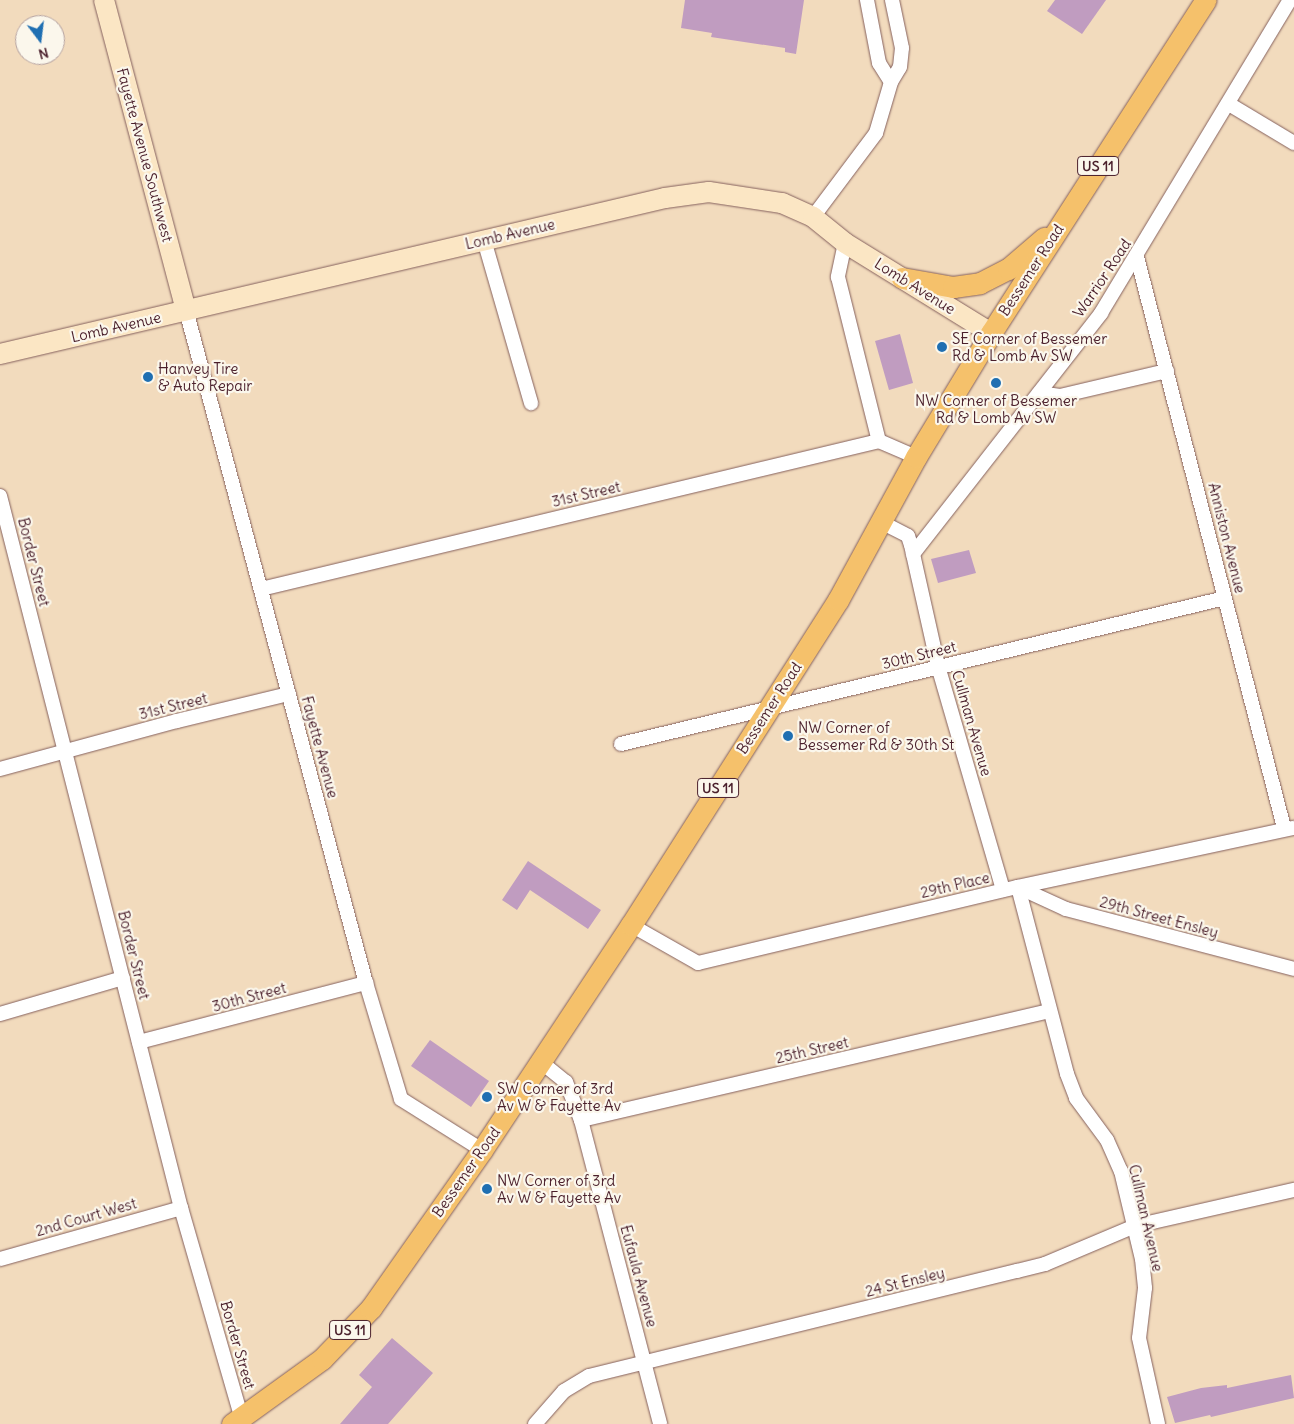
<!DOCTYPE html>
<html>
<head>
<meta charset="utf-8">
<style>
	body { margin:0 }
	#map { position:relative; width:1294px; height:1424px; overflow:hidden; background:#f2dbbd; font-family:Delius,sans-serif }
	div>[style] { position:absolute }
	.building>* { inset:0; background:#c09cc0 }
	.roads { filter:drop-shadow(0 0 1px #85615e) drop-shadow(0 0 1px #85615e) }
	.street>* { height:14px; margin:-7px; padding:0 7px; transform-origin:7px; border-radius:7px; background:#fff }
	.secondary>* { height:20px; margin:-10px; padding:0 10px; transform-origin:10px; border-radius:10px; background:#fbe6c4 }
	.primary>* { height:21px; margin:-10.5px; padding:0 10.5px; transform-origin:10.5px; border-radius:10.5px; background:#f5c16b }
	.dots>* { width:14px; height:14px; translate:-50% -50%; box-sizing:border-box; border:2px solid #fbf7ec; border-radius:50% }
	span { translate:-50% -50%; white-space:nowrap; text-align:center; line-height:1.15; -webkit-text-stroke:4.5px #fbf7ec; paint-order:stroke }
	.shield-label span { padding:1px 4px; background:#fbf7ec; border:1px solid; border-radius:4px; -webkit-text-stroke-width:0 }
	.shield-label { font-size:14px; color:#4a1f2b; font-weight:700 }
	.street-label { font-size:15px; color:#4a1f2b }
	.poi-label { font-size:15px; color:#4a1f2b }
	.left { translate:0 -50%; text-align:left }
	.north { position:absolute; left:15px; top:15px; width:50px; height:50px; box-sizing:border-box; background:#fbf7ec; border:1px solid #b4a19f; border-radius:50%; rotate:165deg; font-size:14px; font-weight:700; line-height:20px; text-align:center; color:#4a1f2b }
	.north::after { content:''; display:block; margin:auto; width:18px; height:22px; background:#1f6fb2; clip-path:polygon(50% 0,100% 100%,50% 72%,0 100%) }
</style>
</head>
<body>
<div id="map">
	<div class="building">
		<div style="clip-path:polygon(685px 0,804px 0,796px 54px,785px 52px,785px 48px,711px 37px,712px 33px,681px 28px)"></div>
		<div style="clip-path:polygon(1055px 0,1106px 0,1082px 34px,1047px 11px)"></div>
		<div style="clip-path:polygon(900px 334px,913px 383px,889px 390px,875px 341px)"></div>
		<div style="clip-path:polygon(969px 550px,976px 573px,938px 583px,931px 559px)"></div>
		<div style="clip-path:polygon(528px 861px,601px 910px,588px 929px,530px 890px,517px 910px,502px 900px)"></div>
		<div style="clip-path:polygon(430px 1040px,489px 1081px,471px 1107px,411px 1066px)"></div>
		<div style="clip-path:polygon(392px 1338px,433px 1373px,388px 1424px,340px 1424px,372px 1387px,359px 1375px)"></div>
		<div style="clip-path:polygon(1291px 1375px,1294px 1398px,1211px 1417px,1210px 1415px,1175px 1423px,1167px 1397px,1201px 1388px,1227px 1385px,1227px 1388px)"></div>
	</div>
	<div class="roads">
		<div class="street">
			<div style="left:867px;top:0;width:64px;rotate:79.2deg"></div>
			<div style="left:879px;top:63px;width:22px;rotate:58deg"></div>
			<div style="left:1229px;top:104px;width:76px;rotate:31deg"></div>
			<div style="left:813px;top:217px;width:105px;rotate:-53.1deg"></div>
			<div style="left:876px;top:133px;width:53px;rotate:-73.6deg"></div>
			<div style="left:891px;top:82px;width:17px;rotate:-59deg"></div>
			<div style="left:900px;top:67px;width:19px;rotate:-84deg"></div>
			<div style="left:902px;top:48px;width:49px;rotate:-101.8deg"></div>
			<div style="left:484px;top:240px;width:170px;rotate:73.9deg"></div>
			<div style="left:845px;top:243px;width:35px;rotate:102deg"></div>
			<div style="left:838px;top:277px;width:169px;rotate:76deg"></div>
			<div style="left:1137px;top:257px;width:590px;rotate:75.56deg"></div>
			<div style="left:186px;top:310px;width:697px;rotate:75.03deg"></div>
			<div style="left:366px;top:983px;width:121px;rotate:73.2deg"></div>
			<div style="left:401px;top:1099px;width:96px;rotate:32.2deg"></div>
			<div style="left:1039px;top:393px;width:21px;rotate:8deg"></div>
			<div style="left:1060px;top:396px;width:110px;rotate:-13.2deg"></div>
			<div style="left:0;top:496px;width:735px;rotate:75.74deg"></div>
			<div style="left:181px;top:1208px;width:221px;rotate:73.9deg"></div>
			<div style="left:881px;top:522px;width:30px;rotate:27deg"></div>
			<div style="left:908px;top:536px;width:9px;rotate:72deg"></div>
			<div style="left:911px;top:545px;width:124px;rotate:77.4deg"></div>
			<div style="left:938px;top:666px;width:233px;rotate:73.8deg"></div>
			<div style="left:913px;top:554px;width:306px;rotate:-52deg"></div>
			<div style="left:1101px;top:313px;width:366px;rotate:-58.9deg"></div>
			<div style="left:261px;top:589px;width:635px;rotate:-13.47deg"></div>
			<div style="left:879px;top:441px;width:40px;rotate:23.4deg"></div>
			<div style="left:621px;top:744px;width:621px;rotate:-13.59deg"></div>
			<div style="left:0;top:769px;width:183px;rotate:-15.2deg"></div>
			<div style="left:177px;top:721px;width:115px;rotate:-13.6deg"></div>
			<div style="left:1018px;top:887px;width:193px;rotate:75.3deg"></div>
			<div style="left:1067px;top:1074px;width:26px;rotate:69deg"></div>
			<div style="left:1076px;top:1098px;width:52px;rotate:53.6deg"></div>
			<div style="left:1107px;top:1140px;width:34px;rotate:66deg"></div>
			<div style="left:1121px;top:1171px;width:90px;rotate:76.6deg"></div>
			<div style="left:1142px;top:1259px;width:29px;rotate:84deg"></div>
			<div style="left:1145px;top:1288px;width:50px;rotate:96.8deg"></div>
			<div style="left:1139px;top:1338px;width:88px;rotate:77.5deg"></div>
			<div style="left:1018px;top:887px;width:53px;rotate:24.6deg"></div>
			<div style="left:1066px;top:909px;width:236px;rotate:14.7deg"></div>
			<div style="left:631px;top:925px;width:77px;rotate:29.6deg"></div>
			<div style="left:698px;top:963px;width:329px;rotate:-13.4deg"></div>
			<div style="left:1018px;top:887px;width:282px;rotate:-12.1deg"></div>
			<div style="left:0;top:1014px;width:128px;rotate:-16.3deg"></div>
			<div style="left:139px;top:1042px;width:235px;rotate:-14.6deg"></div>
			<div style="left:541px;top:1062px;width:32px;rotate:39deg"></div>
			<div style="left:566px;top:1082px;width:41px;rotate:68.5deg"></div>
			<div style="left:581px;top:1120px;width:314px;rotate:75.4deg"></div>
			<div style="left:581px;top:1120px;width:481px;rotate:-13.1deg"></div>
			<div style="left:0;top:1259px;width:188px;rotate:-15.7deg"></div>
			<div style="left:535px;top:1424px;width:44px;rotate:-48.7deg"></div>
			<div style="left:564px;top:1391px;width:29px;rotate:-31deg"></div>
			<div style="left:589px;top:1376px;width:441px;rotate:-13.8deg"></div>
			<div style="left:1017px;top:1271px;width:29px;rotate:-14deg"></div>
			<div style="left:1045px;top:1264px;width:98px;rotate:-22.9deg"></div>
			<div style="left:1135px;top:1226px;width:163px;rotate:-12.8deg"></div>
		</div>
		<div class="secondary">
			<div style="left:104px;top:0;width:321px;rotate:75.2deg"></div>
			<div style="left:0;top:354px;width:683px;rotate:-13.2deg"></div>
			<div style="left:665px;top:198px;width:44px;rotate:-7.8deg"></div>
			<div style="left:709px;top:192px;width:74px;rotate:8.6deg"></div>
			<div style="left:782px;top:203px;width:34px;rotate:24deg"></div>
			<div style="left:813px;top:217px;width:41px;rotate:39.1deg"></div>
			<div style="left:845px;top:243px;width:172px;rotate:31.7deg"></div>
		</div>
		<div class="primary">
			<div style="left:902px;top:278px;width:52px;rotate:10deg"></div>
			<div style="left:953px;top:287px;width:27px;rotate:-8deg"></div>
			<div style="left:980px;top:283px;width:31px;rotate:-27deg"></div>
			<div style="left:1008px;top:269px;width:48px;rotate:-40.7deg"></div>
			<div style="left:232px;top:1424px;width:111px;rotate:-35.8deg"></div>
			<div style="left:322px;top:1359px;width:71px;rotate:-46.1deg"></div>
			<div style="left:371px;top:1308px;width:193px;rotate:-54.9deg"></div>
			<div style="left:482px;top:1150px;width:270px;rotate:-56.5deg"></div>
			<div style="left:631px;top:925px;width:385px;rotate:-57.5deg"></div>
			<div style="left:838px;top:600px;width:163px;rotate:-61.4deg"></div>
			<div style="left:916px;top:457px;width:145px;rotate:-58.8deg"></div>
			<div style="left:991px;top:333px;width:396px;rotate:-57.2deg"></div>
		</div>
	</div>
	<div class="dots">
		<div style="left:942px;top:347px;background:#1f6fb2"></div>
		<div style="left:148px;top:377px;background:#1f6fb2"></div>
		<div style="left:996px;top:383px;background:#1f6fb2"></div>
		<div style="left:788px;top:736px;background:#1f6fb2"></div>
		<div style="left:487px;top:1097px;background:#1f6fb2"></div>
		<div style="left:487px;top:1189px;background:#1f6fb2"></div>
	</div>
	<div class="shield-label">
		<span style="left:1098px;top:166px">US 11</span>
		<span style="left:718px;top:788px">US 11</span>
		<span style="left:350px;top:1330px">US 11</span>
	</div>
	<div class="street-label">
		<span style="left:145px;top:155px;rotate:75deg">Fayette Avenue Southwest</span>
		<span style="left:510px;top:234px;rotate:-13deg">Lomb Avenue</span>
		<span style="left:1031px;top:270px;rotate:-57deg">Bessemer Road</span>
		<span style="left:1102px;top:278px;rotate:-56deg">Warrior Road</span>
		<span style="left:915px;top:286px;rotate:32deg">Lomb Avenue</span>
		<span style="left:116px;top:327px;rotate:-13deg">Lomb Avenue</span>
		<span style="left:586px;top:494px;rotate:-13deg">31st Street</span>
		<span style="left:1227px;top:538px;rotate:76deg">Anniston Avenue</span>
		<span style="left:34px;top:562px;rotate:76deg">Border Street</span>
		<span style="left:919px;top:655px;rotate:-14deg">30th Street</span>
		<span style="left:173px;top:706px;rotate:-14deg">31st Street</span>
		<span style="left:769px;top:708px;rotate:-57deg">Bessemer Road</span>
		<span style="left:972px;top:723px;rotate:74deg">Cullman Avenue</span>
		<span style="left:320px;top:747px;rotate:75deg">Fayette Avenue</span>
		<span style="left:955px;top:885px;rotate:-13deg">29th Place</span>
		<span style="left:1159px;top:917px;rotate:15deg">29th Street Ensley</span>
		<span style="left:134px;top:955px;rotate:76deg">Border Street</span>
		<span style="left:249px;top:997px;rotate:-15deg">30th Street</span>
		<span style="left:812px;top:1050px;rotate:-13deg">25th Street</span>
		<span style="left:466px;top:1172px;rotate:-55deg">Bessemer Road</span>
		<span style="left:86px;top:1217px;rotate:-16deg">2nd Court West</span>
		<span style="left:1146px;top:1218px;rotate:77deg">Cullman Avenue</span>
		<span style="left:639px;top:1276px;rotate:75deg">Eufaula Avenue</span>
		<span style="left:905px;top:1282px;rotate:-14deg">24 St Ensley</span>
		<span style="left:238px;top:1345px;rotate:74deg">Border Street</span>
	</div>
	<div class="poi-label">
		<span class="left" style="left:952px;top:347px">SE Corner of Bessemer<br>Rd &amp; Lomb Av SW</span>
		<span class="left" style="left:158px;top:377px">Hanvey Tire<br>&amp; Auto Repair</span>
		<span style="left:996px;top:409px">NW Corner of Bessemer<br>Rd &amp; Lomb Av SW</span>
		<span class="left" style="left:798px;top:736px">NW Corner of<br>Bessemer Rd &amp; 30th St</span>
		<span class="left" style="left:497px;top:1097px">SW Corner of 3rd<br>Av W &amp; Fayette Av</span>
		<span class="left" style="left:497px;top:1189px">NW Corner of 3rd<br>Av W &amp; Fayette Av</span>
	</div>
	<div class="north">N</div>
</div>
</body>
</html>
